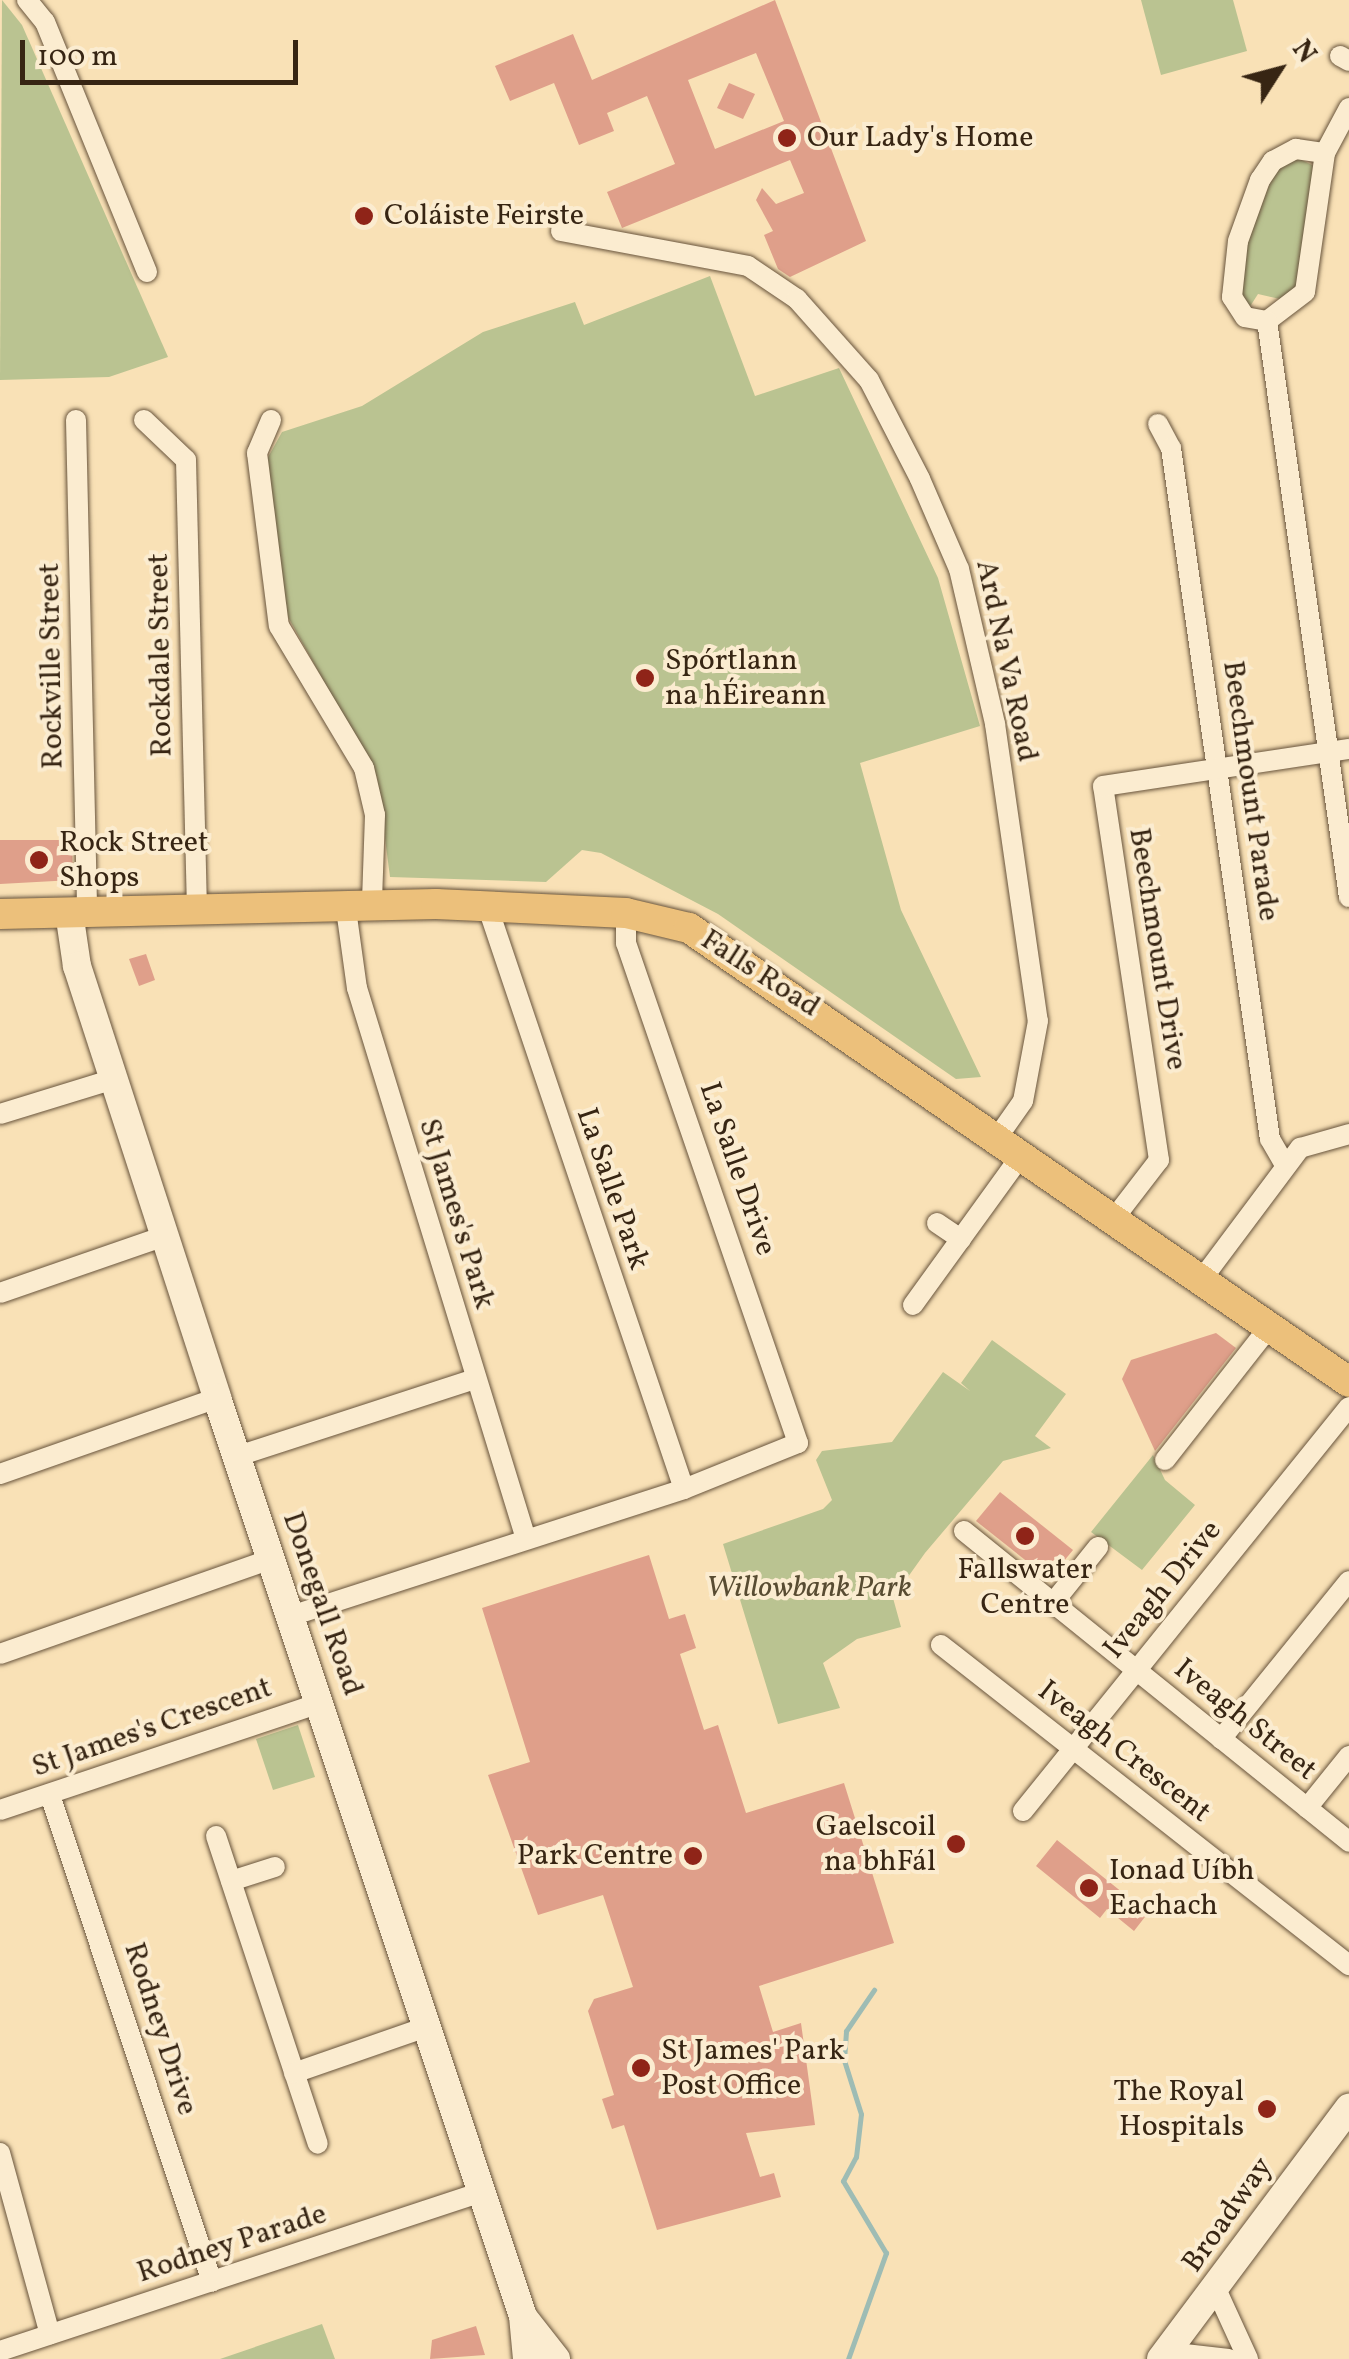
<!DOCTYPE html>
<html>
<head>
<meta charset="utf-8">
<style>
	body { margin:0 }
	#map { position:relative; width:1349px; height:2359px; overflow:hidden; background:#f9e1b6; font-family:Vollkorn,serif }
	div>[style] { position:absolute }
	.green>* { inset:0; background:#bac391 }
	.stream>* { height:5px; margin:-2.5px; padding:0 2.5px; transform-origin:2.5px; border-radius:2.5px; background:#9ebcb4 }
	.building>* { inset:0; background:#df9f8a }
	.roads { filter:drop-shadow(0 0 2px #68543c) drop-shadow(0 0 2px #68543c) }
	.street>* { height:20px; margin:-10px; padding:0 10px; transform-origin:10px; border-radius:10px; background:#fbecd0 }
	.secondary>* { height:28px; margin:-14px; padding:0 14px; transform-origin:14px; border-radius:14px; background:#fbecd0 }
	.primary>* { height:30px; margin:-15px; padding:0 15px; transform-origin:15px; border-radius:15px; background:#ecc07b }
	.dots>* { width:28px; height:28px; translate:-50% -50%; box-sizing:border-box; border:5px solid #fbecd0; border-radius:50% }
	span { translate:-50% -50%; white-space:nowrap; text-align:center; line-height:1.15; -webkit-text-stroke:8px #fbecd0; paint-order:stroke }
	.poi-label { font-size:30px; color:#372513 }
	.left { translate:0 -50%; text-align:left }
	.right { translate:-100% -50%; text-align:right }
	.street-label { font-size:30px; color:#372513 }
	.park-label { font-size:30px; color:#584c32; font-style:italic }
	.north { position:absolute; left:1229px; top:20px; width:100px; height:100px; -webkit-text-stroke:8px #fbecd0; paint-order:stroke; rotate:54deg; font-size:28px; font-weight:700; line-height:40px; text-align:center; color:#372513 }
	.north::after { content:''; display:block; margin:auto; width:35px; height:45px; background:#372513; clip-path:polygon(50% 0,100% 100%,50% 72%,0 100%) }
	.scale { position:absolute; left:20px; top:40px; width:278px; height:45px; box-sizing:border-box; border:5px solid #372513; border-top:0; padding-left:12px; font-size:30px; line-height:35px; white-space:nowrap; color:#372513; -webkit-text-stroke:8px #fbecd0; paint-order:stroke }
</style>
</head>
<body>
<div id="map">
	<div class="green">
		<div style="clip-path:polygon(2px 0,22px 25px,168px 357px,109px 377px,0 380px)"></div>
		<div style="clip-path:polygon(1141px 0,1233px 0,1247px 51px,1161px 75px)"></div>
		<div style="clip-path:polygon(1298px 158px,1314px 166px,1296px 291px,1280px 299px,1258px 294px,1249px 308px,1240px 293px,1240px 261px,1275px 170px)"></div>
		<div style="clip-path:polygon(710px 276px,755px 396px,839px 368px,938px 578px,980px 726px,860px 763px,901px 910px,981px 1077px,956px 1079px,718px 914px,601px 853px,582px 850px,546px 882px,390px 877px,377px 777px,283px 608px,266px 461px,282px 432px,362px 406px,483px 332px,575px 302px,584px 325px)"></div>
		<div style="clip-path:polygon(992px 1340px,1066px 1394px,1035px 1436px,1051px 1448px,1003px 1461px,925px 1553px,893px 1598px,901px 1627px,857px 1639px,823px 1663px,840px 1708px,778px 1724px,723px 1544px,823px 1509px,832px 1500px,816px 1460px,822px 1451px,892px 1442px,943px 1372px,970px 1391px,961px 1383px)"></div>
		<div style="clip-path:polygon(1153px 1455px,1165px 1480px,1195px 1505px,1142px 1570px,1091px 1532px)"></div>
		<div style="clip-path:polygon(298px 1725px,315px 1777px,273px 1790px,256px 1739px)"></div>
		<div style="clip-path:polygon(322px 2324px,335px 2359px,220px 2359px)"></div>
	</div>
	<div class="stream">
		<div style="left:848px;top:2359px;width:113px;rotate:-70.3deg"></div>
		<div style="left:886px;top:2253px;width:84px;rotate:-120.8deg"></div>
		<div style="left:843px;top:2181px;width:27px;rotate:-62deg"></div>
		<div style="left:856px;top:2157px;width:43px;rotate:-83.4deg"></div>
		<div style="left:861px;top:2114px;width:57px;rotate:-107.5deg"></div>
		<div style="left:844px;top:2060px;width:29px;rotate:-86deg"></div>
		<div style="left:846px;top:2031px;width:50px;rotate:-55.7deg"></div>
	</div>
	<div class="building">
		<div style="clip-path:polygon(evenodd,775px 0,866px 241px,790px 277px,778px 269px,764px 235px,773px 231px,756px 200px,762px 188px,776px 204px,804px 193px,790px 160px,622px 228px,607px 192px,675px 164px,647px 96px,607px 113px,614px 131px,579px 145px,554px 83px,510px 101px,495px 66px,573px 34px,592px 80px,775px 0,756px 53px,784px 121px,715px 149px,688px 80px,756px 53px)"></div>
		<div style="clip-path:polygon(729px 83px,755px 94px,743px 119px,717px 108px)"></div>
		<div style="clip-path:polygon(0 840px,72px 840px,73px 880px,0 884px)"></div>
		<div style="clip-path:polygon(146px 954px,155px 980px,139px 986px,129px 959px)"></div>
		<div style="clip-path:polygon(1216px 1333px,1236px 1348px,1155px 1451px,1122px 1379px,1131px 1360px)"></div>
		<div style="clip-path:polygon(1000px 1492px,1073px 1550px,1049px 1579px,976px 1521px)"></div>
		<div style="clip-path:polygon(649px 1555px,669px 1619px,685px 1614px,696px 1648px,680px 1654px,704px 1730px,718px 1725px,746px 1813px,844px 1783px,894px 1943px,759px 1986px,773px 2032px,801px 2023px,815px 2125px,746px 2133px,760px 2177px,774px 2173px,781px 2197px,657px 2230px,624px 2125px,612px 2129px,602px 2099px,614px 2095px,588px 2011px,594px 1999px,633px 1987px,603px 1895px,538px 1915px,488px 1775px,530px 1762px,482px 1608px)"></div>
		<div style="clip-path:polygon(1057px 1840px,1148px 1913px,1134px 1931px,1107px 1909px,1100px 1918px,1036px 1866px)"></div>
		<div style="clip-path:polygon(476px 2326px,485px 2355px,430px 2359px,432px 2340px)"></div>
	</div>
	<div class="roads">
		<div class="street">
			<div style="left:27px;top:0;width:28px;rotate:51deg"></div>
			<div style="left:45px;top:22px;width:270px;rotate:67.8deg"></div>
			<div style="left:1340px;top:56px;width:10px;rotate:29deg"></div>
			<div style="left:1296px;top:149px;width:29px;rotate:8deg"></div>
			<div style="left:1325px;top:153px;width:140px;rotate:98.2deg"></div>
			<div style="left:1305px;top:292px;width:48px;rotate:142.7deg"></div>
			<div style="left:1267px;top:321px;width:22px;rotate:-170deg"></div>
			<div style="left:1245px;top:317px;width:24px;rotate:-123deg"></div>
			<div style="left:1232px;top:297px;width:56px;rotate:-83.9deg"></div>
			<div style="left:1238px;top:241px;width:65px;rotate:-70.2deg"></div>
			<div style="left:1260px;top:180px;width:23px;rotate:-56deg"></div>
			<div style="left:1273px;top:161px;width:26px;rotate:-28deg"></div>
			<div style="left:1325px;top:153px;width:51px;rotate:-61.9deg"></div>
			<div style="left:561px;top:231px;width:190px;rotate:10.6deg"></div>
			<div style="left:748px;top:266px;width:59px;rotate:34deg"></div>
			<div style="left:797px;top:299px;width:108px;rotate:48.4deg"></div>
			<div style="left:869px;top:380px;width:111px;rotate:62.7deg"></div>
			<div style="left:920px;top:479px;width:98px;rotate:66.6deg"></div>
			<div style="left:959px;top:569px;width:159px;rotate:76.9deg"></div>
			<div style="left:995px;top:724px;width:300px;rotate:81.8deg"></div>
			<div style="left:1038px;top:1021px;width:81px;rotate:100.6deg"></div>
			<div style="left:1023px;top:1101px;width:45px;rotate:125.1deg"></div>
			<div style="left:1267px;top:321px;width:582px;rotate:81.9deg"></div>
			<div style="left:76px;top:420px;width:491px;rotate:88.7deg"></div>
			<div style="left:144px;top:420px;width:58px;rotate:43.6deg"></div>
			<div style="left:186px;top:460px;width:447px;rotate:88.6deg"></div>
			<div style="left:271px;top:420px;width:36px;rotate:113deg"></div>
			<div style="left:257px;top:453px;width:174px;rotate:82.8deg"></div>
			<div style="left:279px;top:626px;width:165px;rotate:59.1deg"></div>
			<div style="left:364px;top:768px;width:48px;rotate:76.8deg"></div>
			<div style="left:375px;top:815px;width:88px;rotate:92deg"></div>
			<div style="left:1158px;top:424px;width:27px;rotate:62deg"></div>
			<div style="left:1171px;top:448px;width:698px;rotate:81.85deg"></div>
			<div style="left:1270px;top:1139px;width:30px;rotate:60deg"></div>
			<div style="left:345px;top:902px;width:87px;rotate:82.1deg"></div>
			<div style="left:357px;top:988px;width:576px;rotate:72.95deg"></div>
			<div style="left:488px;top:908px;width:613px;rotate:71.36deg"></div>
			<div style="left:0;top:1114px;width:119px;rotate:-17.1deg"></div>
			<div style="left:1112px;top:1221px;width:77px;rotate:-52.4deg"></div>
			<div style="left:1159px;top:1160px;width:378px;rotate:-98.5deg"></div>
			<div style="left:1103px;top:786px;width:249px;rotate:-8.6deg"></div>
			<div style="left:937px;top:1223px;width:29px;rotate:34deg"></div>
			<div style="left:1199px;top:1283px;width:169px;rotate:-53.2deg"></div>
			<div style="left:1300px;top:1148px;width:51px;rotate:-15.9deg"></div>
			<div style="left:0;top:1293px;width:175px;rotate:-19.1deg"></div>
			<div style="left:913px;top:1305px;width:184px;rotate:-54.1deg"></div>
			<div style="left:238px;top:1456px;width:249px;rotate:-18deg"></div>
			<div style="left:1165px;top:1460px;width:165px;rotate:-51.9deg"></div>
			<div style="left:0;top:1474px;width:230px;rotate:-19.3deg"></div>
			<div style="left:964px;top:1531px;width:495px;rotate:38.9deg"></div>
			<div style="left:1053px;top:1603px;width:72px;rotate:-51.2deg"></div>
			<div style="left:291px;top:1616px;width:413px;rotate:-17.9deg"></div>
			<div style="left:684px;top:1489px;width:123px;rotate:-22deg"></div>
			<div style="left:798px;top:1443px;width:529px;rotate:-108.98deg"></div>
			<div style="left:626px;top:943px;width:30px;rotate:-90deg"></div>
			<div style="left:941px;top:1645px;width:519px;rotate:38.11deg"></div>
			<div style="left:0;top:1654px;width:287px;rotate:-19.3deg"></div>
			<div style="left:1221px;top:1739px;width:203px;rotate:-51deg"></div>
			<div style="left:50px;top:1795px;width:513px;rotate:71.6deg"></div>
			<div style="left:1307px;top:1808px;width:67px;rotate:-51.1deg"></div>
			<div style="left:0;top:1810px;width:340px;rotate:-18.5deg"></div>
			<div style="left:1023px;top:1811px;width:519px;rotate:-51.1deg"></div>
			<div style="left:216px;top:1836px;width:324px;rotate:71.7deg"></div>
			<div style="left:231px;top:1881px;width:46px;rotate:-17.7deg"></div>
			<div style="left:294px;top:2073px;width:143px;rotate:-19.2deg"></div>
			<div style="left:0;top:2153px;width:188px;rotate:74.6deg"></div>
			<div style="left:1216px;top:2289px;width:77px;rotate:65.4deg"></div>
			<div style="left:0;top:2351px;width:508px;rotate:-18.26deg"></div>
			<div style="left:1167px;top:2352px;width:62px;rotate:6.4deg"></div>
		</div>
		<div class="secondary">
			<div style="left:69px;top:912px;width:55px;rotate:81.6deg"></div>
			<div style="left:77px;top:966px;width:454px;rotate:72deg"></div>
			<div style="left:217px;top:1398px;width:968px;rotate:71.57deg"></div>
			<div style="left:523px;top:2316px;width:43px;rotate:84.7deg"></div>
			<div style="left:524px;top:2318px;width:52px;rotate:52deg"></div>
			<div style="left:1161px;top:2359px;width:314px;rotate:-53.2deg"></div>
		</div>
		<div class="primary">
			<div style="left:0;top:914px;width:436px;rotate:-1.3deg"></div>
			<div style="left:436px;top:904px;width:190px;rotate:2.7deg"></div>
			<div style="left:626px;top:913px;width:65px;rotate:13.4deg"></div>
			<div style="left:689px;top:928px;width:801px;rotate:34.52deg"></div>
		</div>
	</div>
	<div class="dots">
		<div style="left:787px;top:138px;background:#8f2418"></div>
		<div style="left:364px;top:216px;background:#8f2418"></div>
		<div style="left:645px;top:678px;background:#8f2418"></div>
		<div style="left:39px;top:860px;background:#8f2418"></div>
		<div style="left:1025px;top:1536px;background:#8f2418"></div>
		<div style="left:956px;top:1844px;background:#8f2418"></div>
		<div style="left:693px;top:1856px;background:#8f2418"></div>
		<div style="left:1089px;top:1888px;background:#8f2418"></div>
		<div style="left:641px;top:2068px;background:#8f2418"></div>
		<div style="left:1267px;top:2109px;background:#8f2418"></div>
	</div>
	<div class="poi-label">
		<span class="left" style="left:807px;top:138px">Our Lady's Home</span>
		<span class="left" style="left:384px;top:216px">Coláiste Feirste</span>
		<span class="left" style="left:665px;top:678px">Spórtlann<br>na hÉireann</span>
		<span class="left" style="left:59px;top:860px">Rock Street<br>Shops</span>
		<span style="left:1025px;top:1587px">Fallswater<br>Centre</span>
		<span class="right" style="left:936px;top:1844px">Gaelscoil<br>na bhFál</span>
		<span class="right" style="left:673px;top:1856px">Park Centre</span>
		<span class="left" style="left:1109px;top:1888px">Ionad Uíbh<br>Eachach</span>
		<span class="left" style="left:661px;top:2068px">St James' Park<br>Post Office</span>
		<span class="right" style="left:1244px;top:2109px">The Royal<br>Hospitals</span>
	</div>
	<div class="street-label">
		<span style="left:161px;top:655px;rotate:-91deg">Rockdale Street</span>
		<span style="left:1006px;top:661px;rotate:78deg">Ard Na Va Road</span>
		<span style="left:52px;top:666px;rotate:-91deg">Rockville Street</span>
		<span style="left:1250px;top:791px;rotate:82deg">Beechmount Parade</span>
		<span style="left:1157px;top:949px;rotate:81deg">Beechmount Drive</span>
		<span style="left:760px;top:974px;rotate:33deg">Falls Road</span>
		<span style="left:737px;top:1169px;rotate:71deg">La Salle Drive</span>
		<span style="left:612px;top:1189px;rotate:71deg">La Salle Park</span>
		<span style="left:456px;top:1214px;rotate:73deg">St James's Park</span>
		<span style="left:1163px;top:1590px;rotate:-51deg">Iveagh Drive</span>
		<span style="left:322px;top:1604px;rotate:71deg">Donegall Road</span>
		<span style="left:1245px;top:1720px;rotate:39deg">Iveagh Street</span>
		<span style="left:152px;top:1728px;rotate:-19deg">St James's Crescent</span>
		<span style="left:1124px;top:1752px;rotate:38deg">Iveagh Crescent</span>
		<span style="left:160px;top:2029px;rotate:72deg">Rodney Drive</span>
		<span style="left:1228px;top:2215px;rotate:-55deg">Broadway</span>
		<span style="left:232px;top:2244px;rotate:-18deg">Rodney Parade</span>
	</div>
	<div class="park-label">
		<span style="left:809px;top:1588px">Willowbank Park</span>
	</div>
	<div class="north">N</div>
	<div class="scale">100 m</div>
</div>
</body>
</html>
